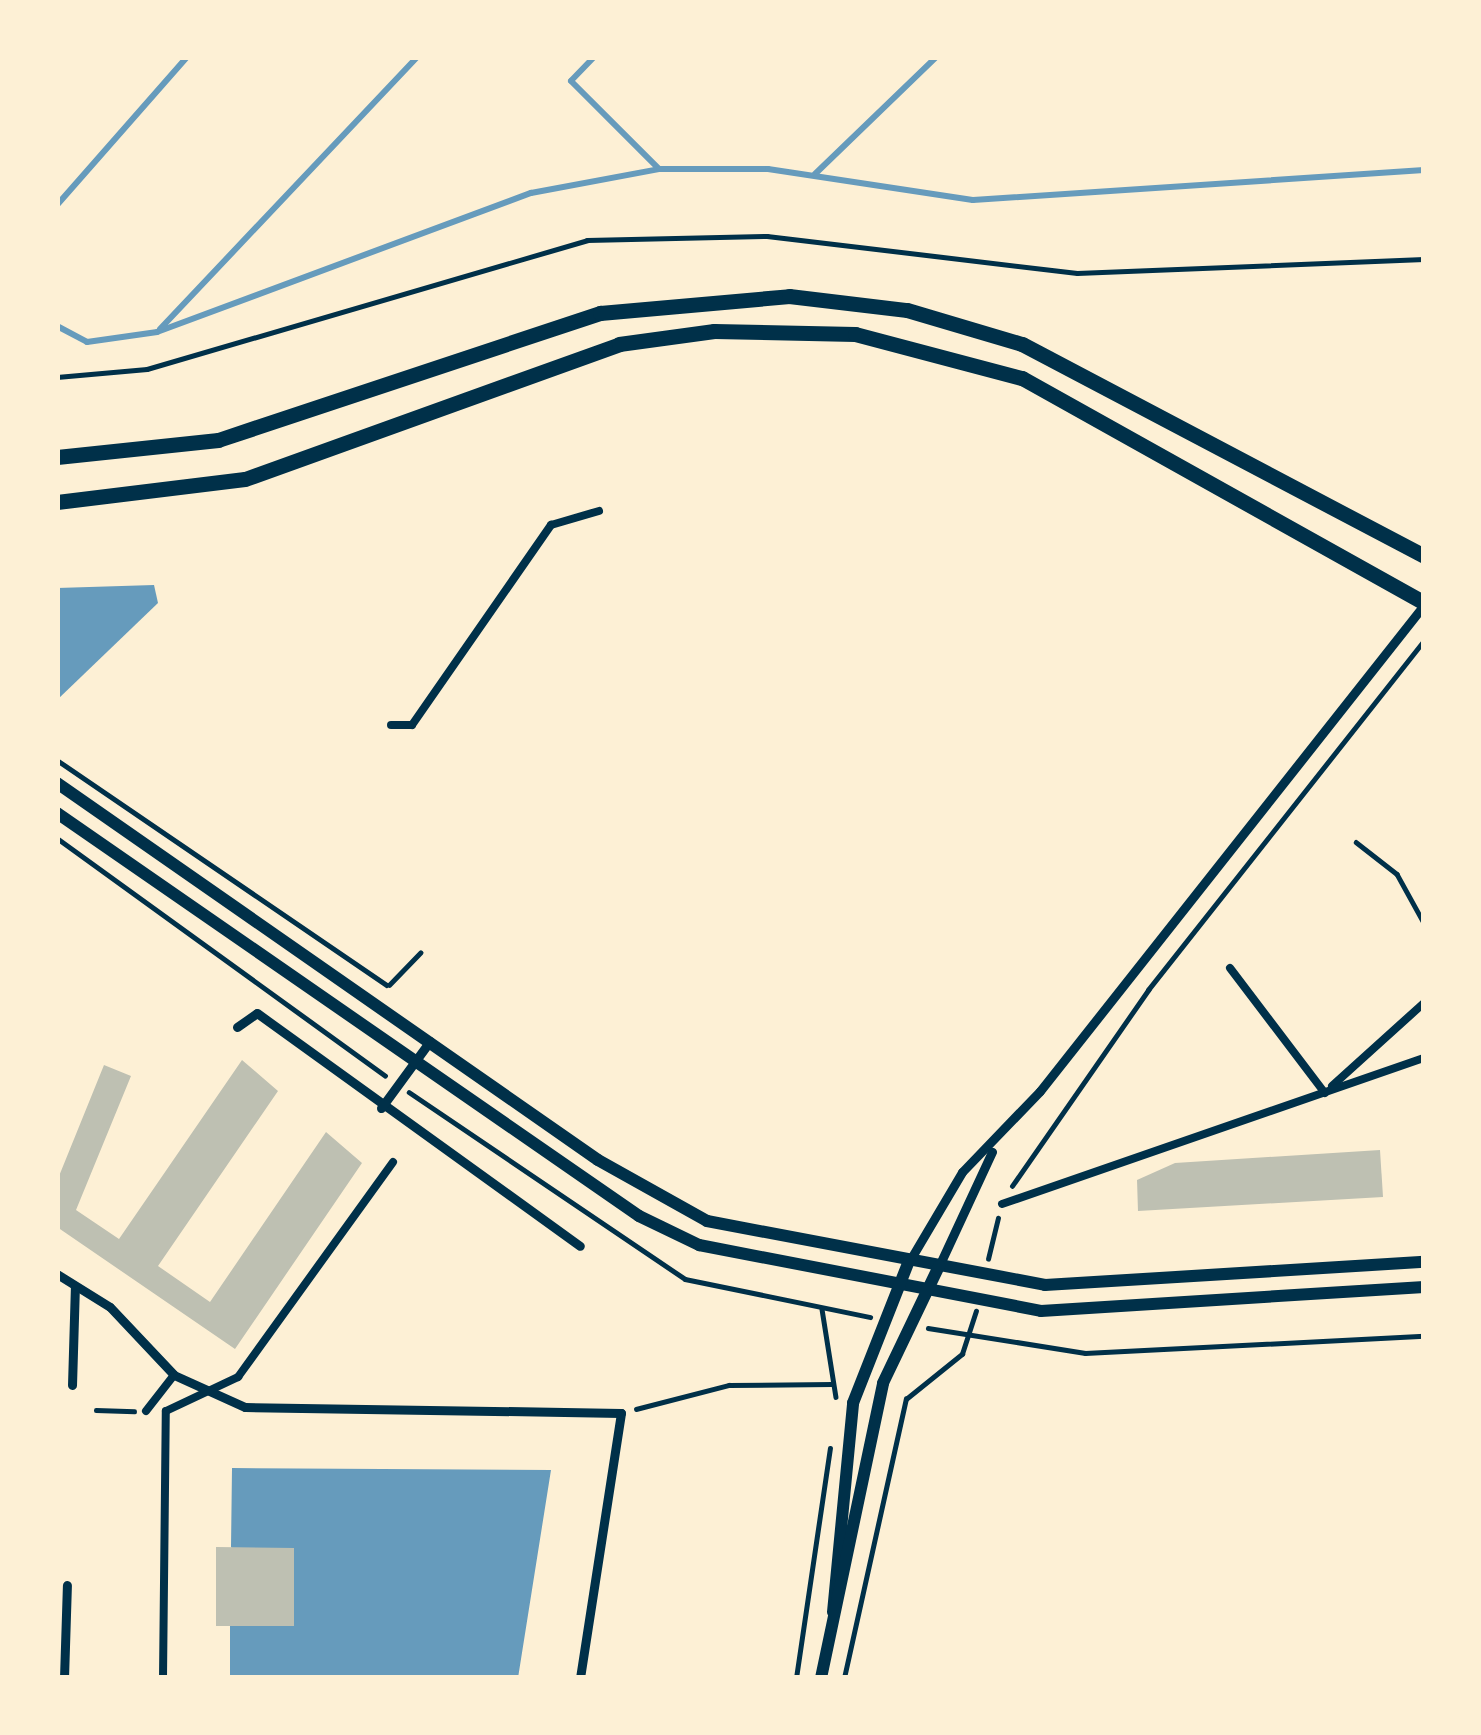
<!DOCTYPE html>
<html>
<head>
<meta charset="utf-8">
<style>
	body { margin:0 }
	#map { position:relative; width:1481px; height:1735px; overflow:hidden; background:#fdf0d5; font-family:"Exo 2",sans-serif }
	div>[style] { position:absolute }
	.water>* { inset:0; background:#669bbc }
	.stream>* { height:6px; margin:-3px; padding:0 3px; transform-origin:3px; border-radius:3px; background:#669bbc }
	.building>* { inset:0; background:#bec0b2 }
	.path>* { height:4.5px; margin:-2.25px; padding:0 2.25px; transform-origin:2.25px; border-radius:2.25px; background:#003049 }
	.pedestrian>* { height:8px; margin:-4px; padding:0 4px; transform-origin:4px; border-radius:4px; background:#003049 }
	.minor>* { height:9px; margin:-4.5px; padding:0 4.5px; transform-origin:4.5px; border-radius:4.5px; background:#003049 }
	.tertiary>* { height:12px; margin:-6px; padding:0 6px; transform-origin:6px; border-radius:6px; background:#003049 }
	.primary>* { height:15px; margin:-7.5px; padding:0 7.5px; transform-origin:7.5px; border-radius:7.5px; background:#003049 }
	span { translate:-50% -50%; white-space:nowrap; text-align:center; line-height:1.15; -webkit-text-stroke:9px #fdf0d5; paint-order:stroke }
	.frame { position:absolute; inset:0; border:60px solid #fdf0d5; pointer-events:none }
</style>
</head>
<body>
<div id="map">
	<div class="water">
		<div style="clip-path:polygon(154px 585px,158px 603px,57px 700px,57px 588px)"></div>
		<div style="clip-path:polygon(232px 1468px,551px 1470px,518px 1678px,230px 1678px,230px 1626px,294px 1625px,231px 1547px)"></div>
	</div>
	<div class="stream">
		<div style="left:594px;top:57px;width:33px;rotate:134deg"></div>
		<div style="left:571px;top:81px;width:124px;rotate:45deg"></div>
		<div style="left:815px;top:174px;width:168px;rotate:-44deg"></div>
		<div style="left:57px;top:205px;width:197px;rotate:-48.7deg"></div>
		<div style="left:57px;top:326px;width:34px;rotate:28deg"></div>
		<div style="left:87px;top:342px;width:71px;rotate:-8.1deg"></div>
		<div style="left:157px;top:332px;width:399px;rotate:-20.4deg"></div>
		<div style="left:531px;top:193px;width:130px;rotate:-10.6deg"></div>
		<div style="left:659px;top:169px;width:109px"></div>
		<div style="left:768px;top:169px;width:207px;rotate:8.6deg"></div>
		<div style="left:973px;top:200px;width:452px;rotate:-3.8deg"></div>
		<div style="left:160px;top:329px;width:374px;rotate:-46.6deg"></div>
	</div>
	<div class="building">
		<div style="clip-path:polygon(242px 1060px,278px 1091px,158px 1266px,210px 1302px,326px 1132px,362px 1163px,235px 1349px,57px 1227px,57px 1181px,104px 1065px,131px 1076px,76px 1210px,119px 1239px)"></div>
		<div style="clip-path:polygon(1380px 1150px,1383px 1197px,1138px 1211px,1137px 1180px,1175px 1163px)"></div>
		<div style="clip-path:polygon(216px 1547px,294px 1548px,294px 1626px,216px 1626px)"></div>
	</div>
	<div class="path">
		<div style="left:57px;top:377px;width:90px;rotate:-5.1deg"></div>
		<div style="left:147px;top:369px;width:459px;rotate:-16.3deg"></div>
		<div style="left:587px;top:240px;width:180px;rotate:-1.3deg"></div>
		<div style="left:767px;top:236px;width:312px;rotate:6.8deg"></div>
		<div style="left:1077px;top:273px;width:347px;rotate:-2.3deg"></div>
		<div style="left:57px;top:760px;width:399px;rotate:34.3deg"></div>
		<div style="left:57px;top:838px;width:405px;rotate:35.9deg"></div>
		<div style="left:1356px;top:842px;width:52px;rotate:38deg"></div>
		<div style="left:1397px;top:874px;width:56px;rotate:61.1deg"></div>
		<div style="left:389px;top:985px;width:45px;rotate:-45.9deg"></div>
		<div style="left:409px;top:1092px;width:333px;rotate:34.1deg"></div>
		<div style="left:685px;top:1279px;width:189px;rotate:11.6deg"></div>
		<div style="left:1012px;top:1186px;width:239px;rotate:-55.2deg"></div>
		<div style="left:1148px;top:990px;width:445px;rotate:-51.7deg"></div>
		<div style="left:988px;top:1259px;width:42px;rotate:-76.3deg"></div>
		<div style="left:822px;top:1309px;width:89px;rotate:81deg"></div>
		<div style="left:928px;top:1328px;width:159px;rotate:9deg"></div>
		<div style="left:1085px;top:1353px;width:339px;rotate:-2.9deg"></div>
		<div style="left:636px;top:1409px;width:96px;rotate:-14.5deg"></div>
		<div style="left:729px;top:1385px;width:103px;rotate:-0.6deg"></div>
		<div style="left:96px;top:1410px;width:38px;rotate:2deg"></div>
		<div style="left:796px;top:1678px;width:232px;rotate:-81.6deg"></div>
		<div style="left:844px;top:1678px;width:286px;rotate:-77.5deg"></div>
		<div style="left:906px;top:1399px;width:72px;rotate:-38.8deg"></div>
		<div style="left:962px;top:1354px;width:45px;rotate:-72deg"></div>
	</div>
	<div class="pedestrian">
		<div style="left:391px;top:725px;width:21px"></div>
		<div style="left:412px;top:725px;width:244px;rotate:-55.2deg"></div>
		<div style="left:551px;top:525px;width:50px;rotate:-16.3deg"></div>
		<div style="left:1230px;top:968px;width:157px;rotate:52.8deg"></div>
		<div style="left:1332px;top:1086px;width:124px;rotate:-42.1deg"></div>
		<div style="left:1002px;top:1204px;width:447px;rotate:-19.1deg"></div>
		<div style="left:146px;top:1411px;width:46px;rotate:-52.1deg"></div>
		<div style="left:163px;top:1678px;width:267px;rotate:-89.4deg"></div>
		<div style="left:166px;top:1411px;width:80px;rotate:-25.3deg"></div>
		<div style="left:238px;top:1377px;width:265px;rotate:-54.2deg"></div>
	</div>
	<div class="minor">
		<div style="left:237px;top:1027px;width:24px;rotate:-35deg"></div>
		<div style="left:257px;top:1013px;width:398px;rotate:35.8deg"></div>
		<div style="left:381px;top:1108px;width:83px;rotate:-53.8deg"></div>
		<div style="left:910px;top:1260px;width:102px;rotate:-59.4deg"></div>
		<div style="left:962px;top:1172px;width:112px;rotate:-46.1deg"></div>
		<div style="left:1040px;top:1091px;width:619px;rotate:-51.69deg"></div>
		<div style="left:939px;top:1266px;width:126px;rotate:-65.1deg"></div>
		<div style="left:57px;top:1274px;width:62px;rotate:31.9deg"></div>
		<div style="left:110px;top:1307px;width:93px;rotate:46.7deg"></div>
		<div style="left:174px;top:1375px;width:78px;rotate:24.3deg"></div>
		<div style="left:245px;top:1407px;width:376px;rotate:0.9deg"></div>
		<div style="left:621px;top:1413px;width:268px;rotate:98.8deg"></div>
		<div style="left:72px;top:1385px;width:99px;rotate:-88.3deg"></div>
		<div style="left:64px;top:1678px;width:93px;rotate:-88.2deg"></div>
	</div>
	<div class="tertiary">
		<div style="left:57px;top:783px;width:659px;rotate:34.87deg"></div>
		<div style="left:598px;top:1160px;width:125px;rotate:29.2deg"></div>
		<div style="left:707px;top:1221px;width:344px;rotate:10.7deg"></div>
		<div style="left:1045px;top:1285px;width:380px;rotate:-3.5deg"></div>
		<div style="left:57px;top:813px;width:708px;rotate:34.7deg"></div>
		<div style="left:639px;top:1216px;width:67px;rotate:25.8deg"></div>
		<div style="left:699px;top:1245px;width:348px;rotate:10.9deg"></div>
		<div style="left:1041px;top:1311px;width:384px;rotate:-3.6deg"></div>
		<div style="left:833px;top:1612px;width:210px;rotate:-84.5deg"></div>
		<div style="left:853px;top:1403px;width:153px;rotate:-68.5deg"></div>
		<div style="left:821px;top:1678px;width:301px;rotate:-78.1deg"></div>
		<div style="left:883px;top:1383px;width:130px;rotate:-64.4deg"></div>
	</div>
	<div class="primary">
		<div style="left:57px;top:457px;width:162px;rotate:-6deg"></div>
		<div style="left:218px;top:440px;width:403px;rotate:-18.4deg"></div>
		<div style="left:600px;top:313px;width:190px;rotate:-5.1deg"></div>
		<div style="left:789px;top:296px;width:119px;rotate:6.8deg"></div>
		<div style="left:907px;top:310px;width:120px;rotate:16.5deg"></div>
		<div style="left:1022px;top:344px;width:454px;rotate:27.8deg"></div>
		<div style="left:57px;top:502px;width:189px;rotate:-7deg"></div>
		<div style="left:245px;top:479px;width:398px;rotate:-19.8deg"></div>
		<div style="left:619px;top:344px;width:96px;rotate:-7.8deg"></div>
		<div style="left:714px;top:331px;width:141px;rotate:1.2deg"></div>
		<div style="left:855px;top:334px;width:173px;rotate:14.8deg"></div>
		<div style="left:1022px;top:378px;width:461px;rotate:29.2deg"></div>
	</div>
	<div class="frame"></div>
</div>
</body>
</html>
